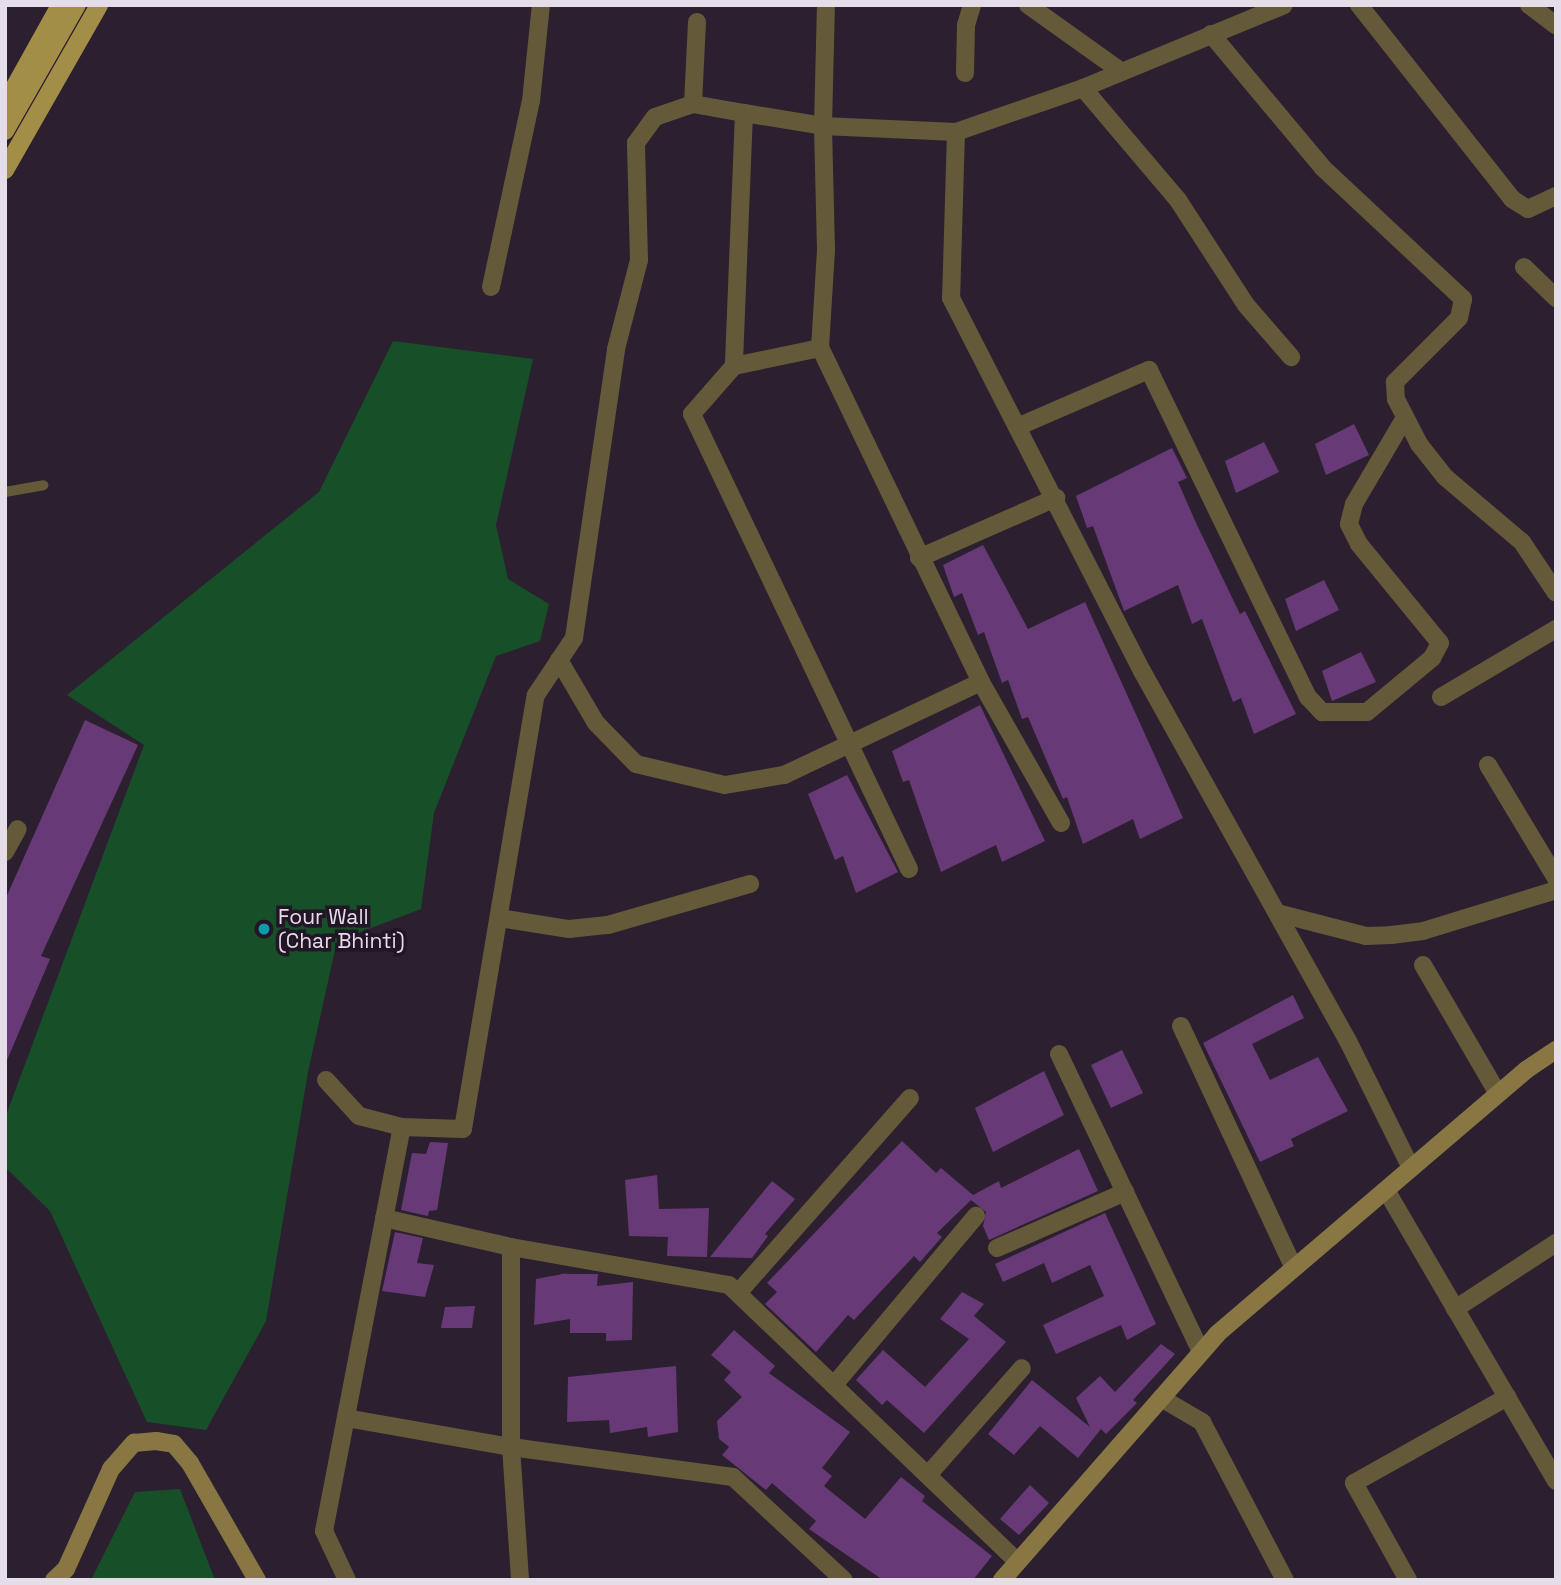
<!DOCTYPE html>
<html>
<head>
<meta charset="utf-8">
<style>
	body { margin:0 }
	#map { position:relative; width:1561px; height:1585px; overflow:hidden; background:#2c1f30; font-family:"Space Grotesk",sans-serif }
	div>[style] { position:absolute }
	.green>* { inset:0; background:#174f29 }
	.building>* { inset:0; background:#683977 }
	.lane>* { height:10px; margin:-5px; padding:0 5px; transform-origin:5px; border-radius:5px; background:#645a39 }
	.street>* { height:18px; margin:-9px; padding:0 9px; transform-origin:9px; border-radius:9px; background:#645a39 }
	.secondary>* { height:18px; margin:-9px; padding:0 9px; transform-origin:9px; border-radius:9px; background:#887742 }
	.primary>* { height:18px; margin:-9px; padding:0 9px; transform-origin:9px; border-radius:9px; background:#a38e47 }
	.dots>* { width:19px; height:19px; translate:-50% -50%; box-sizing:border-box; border:4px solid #221526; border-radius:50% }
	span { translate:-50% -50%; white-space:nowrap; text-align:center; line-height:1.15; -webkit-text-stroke:7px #221526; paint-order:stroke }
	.poi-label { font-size:21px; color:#e5dde8 }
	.left { translate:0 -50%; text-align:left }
	.frame { position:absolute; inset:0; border:7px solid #e5dde8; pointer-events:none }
</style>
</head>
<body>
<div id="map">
	<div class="green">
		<div style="clip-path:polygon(393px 341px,533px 359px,496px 525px,508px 579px,549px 604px,540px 641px,496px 656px,434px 813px,421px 909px,337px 941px,308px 1072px,266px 1321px,206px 1430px,147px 1422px,50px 1211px,5px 1167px,5px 1118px,144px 745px,67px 695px,319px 492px)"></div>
		<div style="clip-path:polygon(180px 1489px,215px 1580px,91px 1580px,135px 1492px)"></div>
	</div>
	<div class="building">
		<div style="clip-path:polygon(1354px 424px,1369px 455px,1326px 475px,1315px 444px)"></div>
		<div style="clip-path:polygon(1264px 442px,1279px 472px,1236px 493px,1225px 461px)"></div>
		<div style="clip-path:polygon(1172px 448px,1187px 478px,1178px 482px,1197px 525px,1240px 614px,1245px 611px,1296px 714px,1254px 734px,1241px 698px,1233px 702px,1202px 619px,1192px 624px,1178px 585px,1124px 611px,1093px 526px,1087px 528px,1076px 496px)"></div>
		<div style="clip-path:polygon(983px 545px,1028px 629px,1085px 602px,1183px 818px,1140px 839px,1133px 819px,1083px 844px,1067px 797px,1063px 799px,1028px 717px,1022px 719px,1008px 680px,1002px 683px,984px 632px,978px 635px,962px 593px,954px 597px,943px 565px)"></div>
		<div style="clip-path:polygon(1324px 580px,1339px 610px,1296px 631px,1285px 599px)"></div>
		<div style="clip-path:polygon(1361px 652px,1376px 682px,1332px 701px,1322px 671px)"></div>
		<div style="clip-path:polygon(980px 705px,1045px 841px,1002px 862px,996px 845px,941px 872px,909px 780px,903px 782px,892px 751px)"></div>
		<div style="clip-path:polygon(85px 720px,138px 745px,41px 956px,50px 959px,5px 1065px,5px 900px)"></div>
		<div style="clip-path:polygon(847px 775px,898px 872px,856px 893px,843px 856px,835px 860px,808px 794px)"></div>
		<div style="clip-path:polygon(1293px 995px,1304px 1018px,1252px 1044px,1270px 1080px,1318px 1057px,1348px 1111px,1291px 1139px,1294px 1146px,1260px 1162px,1203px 1043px)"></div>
		<div style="clip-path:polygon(1122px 1050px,1143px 1093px,1111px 1108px,1091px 1065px)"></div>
		<div style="clip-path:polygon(1044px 1071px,1064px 1115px,993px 1152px,975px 1108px)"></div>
		<div style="clip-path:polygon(902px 1141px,936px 1173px,941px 1168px,973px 1195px,999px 1181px,1001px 1188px,1079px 1149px,1098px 1191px,989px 1240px,983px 1226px,986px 1212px,971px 1200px,937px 1233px,942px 1237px,920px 1262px,914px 1256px,854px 1320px,848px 1315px,816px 1352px,765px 1304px,777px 1292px,767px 1283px)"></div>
		<div style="clip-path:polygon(430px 1142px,448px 1143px,437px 1210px,429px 1211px,428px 1216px,401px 1210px,412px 1153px,426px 1154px)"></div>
		<div style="clip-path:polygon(657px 1175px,659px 1209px,709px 1208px,707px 1257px,667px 1256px,668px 1237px,629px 1236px,625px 1180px)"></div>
		<div style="clip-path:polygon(772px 1181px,795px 1199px,765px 1234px,768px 1236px,752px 1258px,710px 1257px)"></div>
		<div style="clip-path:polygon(1105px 1213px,1156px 1324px,1127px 1340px,1121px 1325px,1056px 1354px,1043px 1325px,1104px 1296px,1090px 1265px,1052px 1283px,1044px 1263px,1003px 1282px,995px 1264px)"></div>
		<div style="clip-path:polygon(395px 1232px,423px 1238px,417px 1263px,434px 1265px,425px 1297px,382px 1291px)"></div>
		<div style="clip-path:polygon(573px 1272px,560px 1274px,598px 1274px,597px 1286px,633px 1282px,632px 1340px,606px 1341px,606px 1333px,570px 1333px,570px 1319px,534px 1325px,536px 1279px)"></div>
		<div style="clip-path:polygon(962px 1292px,984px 1304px,974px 1316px,1006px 1342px,924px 1433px,887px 1400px,882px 1405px,856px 1380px,883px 1350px,925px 1387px,969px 1339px,940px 1319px)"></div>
		<div style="clip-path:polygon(475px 1306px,472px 1328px,441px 1328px,445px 1307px)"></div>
		<div style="clip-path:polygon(734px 1330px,775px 1366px,769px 1373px,850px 1432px,822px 1468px,832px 1476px,824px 1486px,865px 1519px,901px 1477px,925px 1496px,922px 1501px,992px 1556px,973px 1580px,883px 1580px,809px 1529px,816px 1521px,772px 1483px,766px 1490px,722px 1455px,729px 1447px,719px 1439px,717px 1421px,742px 1397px,724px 1380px,731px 1372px,711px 1355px)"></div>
		<div style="clip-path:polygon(1161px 1344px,1175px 1354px,1133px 1400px,1137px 1403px,1106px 1434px,1101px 1429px,1078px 1458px,1040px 1426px,1014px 1455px,988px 1434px,1032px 1380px,1090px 1427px,1076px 1398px,1100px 1376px,1115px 1392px)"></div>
		<div style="clip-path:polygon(676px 1366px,678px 1432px,648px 1437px,647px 1427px,610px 1433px,609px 1420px,567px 1422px,568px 1377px)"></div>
		<div style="clip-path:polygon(1030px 1485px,1049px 1503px,1019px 1535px,1000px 1519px)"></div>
	</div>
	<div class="lane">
		<div style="left:5px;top:492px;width:39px;rotate:-10deg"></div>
	</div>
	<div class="street">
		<div style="left:1028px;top:5px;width:115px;rotate:35.5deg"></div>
		<div style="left:1359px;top:5px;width:247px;rotate:51.7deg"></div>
		<div style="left:1512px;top:199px;width:19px;rotate:32deg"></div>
		<div style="left:1528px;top:209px;width:31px;rotate:-25deg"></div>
		<div style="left:1529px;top:5px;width:34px;rotate:37deg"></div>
		<div style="left:697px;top:22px;width:82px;rotate:92.8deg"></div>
		<div style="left:693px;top:104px;width:52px;rotate:10deg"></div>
		<div style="left:744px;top:113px;width:253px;rotate:92.3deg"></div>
		<div style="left:734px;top:366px;width:64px;rotate:131.2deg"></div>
		<div style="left:692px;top:414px;width:504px;rotate:64.5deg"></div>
		<div style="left:1211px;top:34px;width:175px;rotate:50.1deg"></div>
		<div style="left:1323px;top:168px;width:192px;rotate:43.1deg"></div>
		<div style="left:1463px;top:299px;width:19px;rotate:102deg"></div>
		<div style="left:1459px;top:318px;width:91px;rotate:135deg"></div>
		<div style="left:1395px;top:382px;width:17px;rotate:87deg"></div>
		<div style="left:1396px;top:399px;width:51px;rotate:62.9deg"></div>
		<div style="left:1419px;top:444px;width:42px;rotate:51.8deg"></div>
		<div style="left:1445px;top:477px;width:101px;rotate:40.2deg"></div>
		<div style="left:1522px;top:542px;width:61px;rotate:56.3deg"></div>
		<div style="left:965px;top:73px;width:48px;rotate:-88.8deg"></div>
		<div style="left:966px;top:25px;width:21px;rotate:-73deg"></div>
		<div style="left:1083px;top:88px;width:147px;rotate:49.7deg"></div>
		<div style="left:1178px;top:200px;width:125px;rotate:57.1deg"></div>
		<div style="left:1246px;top:305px;width:69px;rotate:49.1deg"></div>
		<div style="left:744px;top:113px;width:80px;rotate:9.3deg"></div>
		<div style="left:823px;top:126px;width:121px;rotate:-88.6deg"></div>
		<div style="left:956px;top:132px;width:166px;rotate:91.7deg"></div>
		<div style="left:951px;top:298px;width:419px;rotate:62.9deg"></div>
		<div style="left:1142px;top:671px;width:423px;rotate:60.9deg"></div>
		<div style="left:1348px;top:1041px;width:142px;rotate:63.6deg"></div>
		<div style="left:1524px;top:267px;width:45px;rotate:44.1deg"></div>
		<div style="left:491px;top:287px;width:190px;rotate:-77.9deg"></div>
		<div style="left:531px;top:101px;width:97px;rotate:-84.1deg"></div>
		<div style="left:734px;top:366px;width:88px;rotate:-11.8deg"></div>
		<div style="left:1017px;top:427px;width:144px;rotate:-23.4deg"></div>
		<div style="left:1149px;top:370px;width:364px;rotate:64.1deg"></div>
		<div style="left:1308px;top:697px;width:21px;rotate:47deg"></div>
		<div style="left:1322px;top:712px;width:45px"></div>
		<div style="left:1367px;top:712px;width:85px;rotate:-39.7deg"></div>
		<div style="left:1432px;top:658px;width:17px;rotate:-62deg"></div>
		<div style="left:1440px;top:643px;width:128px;rotate:-129.3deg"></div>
		<div style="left:1359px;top:544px;width:22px;rotate:-117deg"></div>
		<div style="left:1349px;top:524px;width:21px;rotate:-76deg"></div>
		<div style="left:1354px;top:504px;width:99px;rotate:-59.5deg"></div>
		<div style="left:919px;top:558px;width:150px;rotate:-23.7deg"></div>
		<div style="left:559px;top:660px;width:73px;rotate:59.6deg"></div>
		<div style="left:596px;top:723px;width:57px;rotate:45.7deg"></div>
		<div style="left:636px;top:764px;width:91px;rotate:13.3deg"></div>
		<div style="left:725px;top:785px;width:60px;rotate:-9.6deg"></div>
		<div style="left:784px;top:775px;width:218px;rotate:-25.3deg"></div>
		<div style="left:1441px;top:697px;width:134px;rotate:-30.6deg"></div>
		<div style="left:1488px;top:765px;width:132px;rotate:59deg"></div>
		<div style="left:1061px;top:823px;width:162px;rotate:-119.6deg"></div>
		<div style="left:981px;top:682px;width:371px;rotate:-115.7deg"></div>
		<div style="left:820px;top:348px;width:98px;rotate:-86.5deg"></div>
		<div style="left:826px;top:250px;width:124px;rotate:-91.4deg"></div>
		<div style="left:823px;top:126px;width:133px;rotate:2.6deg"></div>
		<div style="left:956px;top:132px;width:134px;rotate:-19.1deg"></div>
		<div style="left:1083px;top:88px;width:217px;rotate:-22.4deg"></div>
		<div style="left:5px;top:852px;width:26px;rotate:-61deg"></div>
		<div style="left:1277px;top:913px;width:92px;rotate:14.5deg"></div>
		<div style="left:1366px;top:936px;width:25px;rotate:-2deg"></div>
		<div style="left:1391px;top:935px;width:32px;rotate:-7deg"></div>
		<div style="left:1423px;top:931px;width:139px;rotate:-17.1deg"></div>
		<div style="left:500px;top:918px;width:70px;rotate:9.1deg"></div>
		<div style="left:569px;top:929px;width:39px;rotate:-6deg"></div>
		<div style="left:608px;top:925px;width:148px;rotate:-16.1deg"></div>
		<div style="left:1423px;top:965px;width:149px;rotate:59.8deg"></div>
		<div style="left:1181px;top:1026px;width:267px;rotate:65deg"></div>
		<div style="left:1059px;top:1054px;width:330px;rotate:64.5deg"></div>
		<div style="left:326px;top:1080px;width:49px;rotate:47.5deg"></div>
		<div style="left:359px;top:1116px;width:44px;rotate:14.3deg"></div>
		<div style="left:1386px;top:1190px;width:337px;rotate:59.7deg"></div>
		<div style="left:384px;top:1218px;width:130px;rotate:12.9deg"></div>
		<div style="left:511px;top:1247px;width:221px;rotate:9.9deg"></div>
		<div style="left:729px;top:1285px;width:400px;rotate:43.8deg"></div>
		<div style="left:511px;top:1247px;width:200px;rotate:90deg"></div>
		<div style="left:511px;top:1447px;width:133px;rotate:86.1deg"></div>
		<div style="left:997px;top:1248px;width:140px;rotate:-23.6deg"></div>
		<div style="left:738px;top:1293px;width:260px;rotate:-48.6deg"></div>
		<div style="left:1455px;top:1309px;width:121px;rotate:-33.2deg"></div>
		<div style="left:834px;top:1385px;width:221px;rotate:-50deg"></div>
		<div style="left:1161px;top:1398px;width:48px;rotate:30.3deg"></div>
		<div style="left:1202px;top:1422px;width:178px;rotate:62.3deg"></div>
		<div style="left:346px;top:1418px;width:168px;rotate:10deg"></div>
		<div style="left:511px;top:1447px;width:224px;rotate:7.7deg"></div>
		<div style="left:733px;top:1477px;width:151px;rotate:42.9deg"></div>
		<div style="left:928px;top:1475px;width:142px;rotate:-48.7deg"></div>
		<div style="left:347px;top:1580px;width:54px;rotate:-115.1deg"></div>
		<div style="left:324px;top:1531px;width:411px;rotate:-79.1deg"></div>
		<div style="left:402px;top:1127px;width:61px;rotate:1.9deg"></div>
		<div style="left:463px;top:1129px;width:440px;rotate:-80.5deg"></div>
		<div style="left:536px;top:695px;width:69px;rotate:-56.3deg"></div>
		<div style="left:574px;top:638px;width:292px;rotate:-81.7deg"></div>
		<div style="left:616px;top:349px;width:92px;rotate:-75.5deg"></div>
		<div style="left:639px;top:260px;width:117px;rotate:-91.5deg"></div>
		<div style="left:636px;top:143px;width:32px;rotate:-54deg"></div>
		<div style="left:655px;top:117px;width:40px;rotate:-18.9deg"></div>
		<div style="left:1408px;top:1580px;width:111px;rotate:-119.1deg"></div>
		<div style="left:1354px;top:1483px;width:176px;rotate:-29.3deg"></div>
	</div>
	<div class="secondary">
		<div style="left:54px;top:1580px;width:16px;rotate:-43deg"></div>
		<div style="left:66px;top:1569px;width:110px;rotate:-65.8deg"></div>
		<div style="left:111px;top:1469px;width:35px;rotate:-49deg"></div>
		<div style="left:134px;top:1443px;width:22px;rotate:-5deg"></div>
		<div style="left:156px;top:1441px;width:18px;rotate:9deg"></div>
		<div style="left:174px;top:1444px;width:25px;rotate:50deg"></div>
		<div style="left:190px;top:1463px;width:135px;rotate:60.2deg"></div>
		<div style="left:1002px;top:1580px;width:327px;rotate:-48.8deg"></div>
		<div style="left:1217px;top:1334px;width:406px;rotate:-40.5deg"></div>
		<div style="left:1526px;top:1070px;width:36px;rotate:-34deg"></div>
	</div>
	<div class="primary">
		<div style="left:5px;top:104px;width:113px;rotate:-60.9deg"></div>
		<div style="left:5px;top:131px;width:145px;rotate:-60.3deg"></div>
		<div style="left:5px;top:170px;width:190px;rotate:-60.3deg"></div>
	</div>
	<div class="dots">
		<div style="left:264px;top:929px;background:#0f9aa8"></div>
	</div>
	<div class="poi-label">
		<span class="left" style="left:278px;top:929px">Four Wall<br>(Char Bhinti)</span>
	</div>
	<div class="frame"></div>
</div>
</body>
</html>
